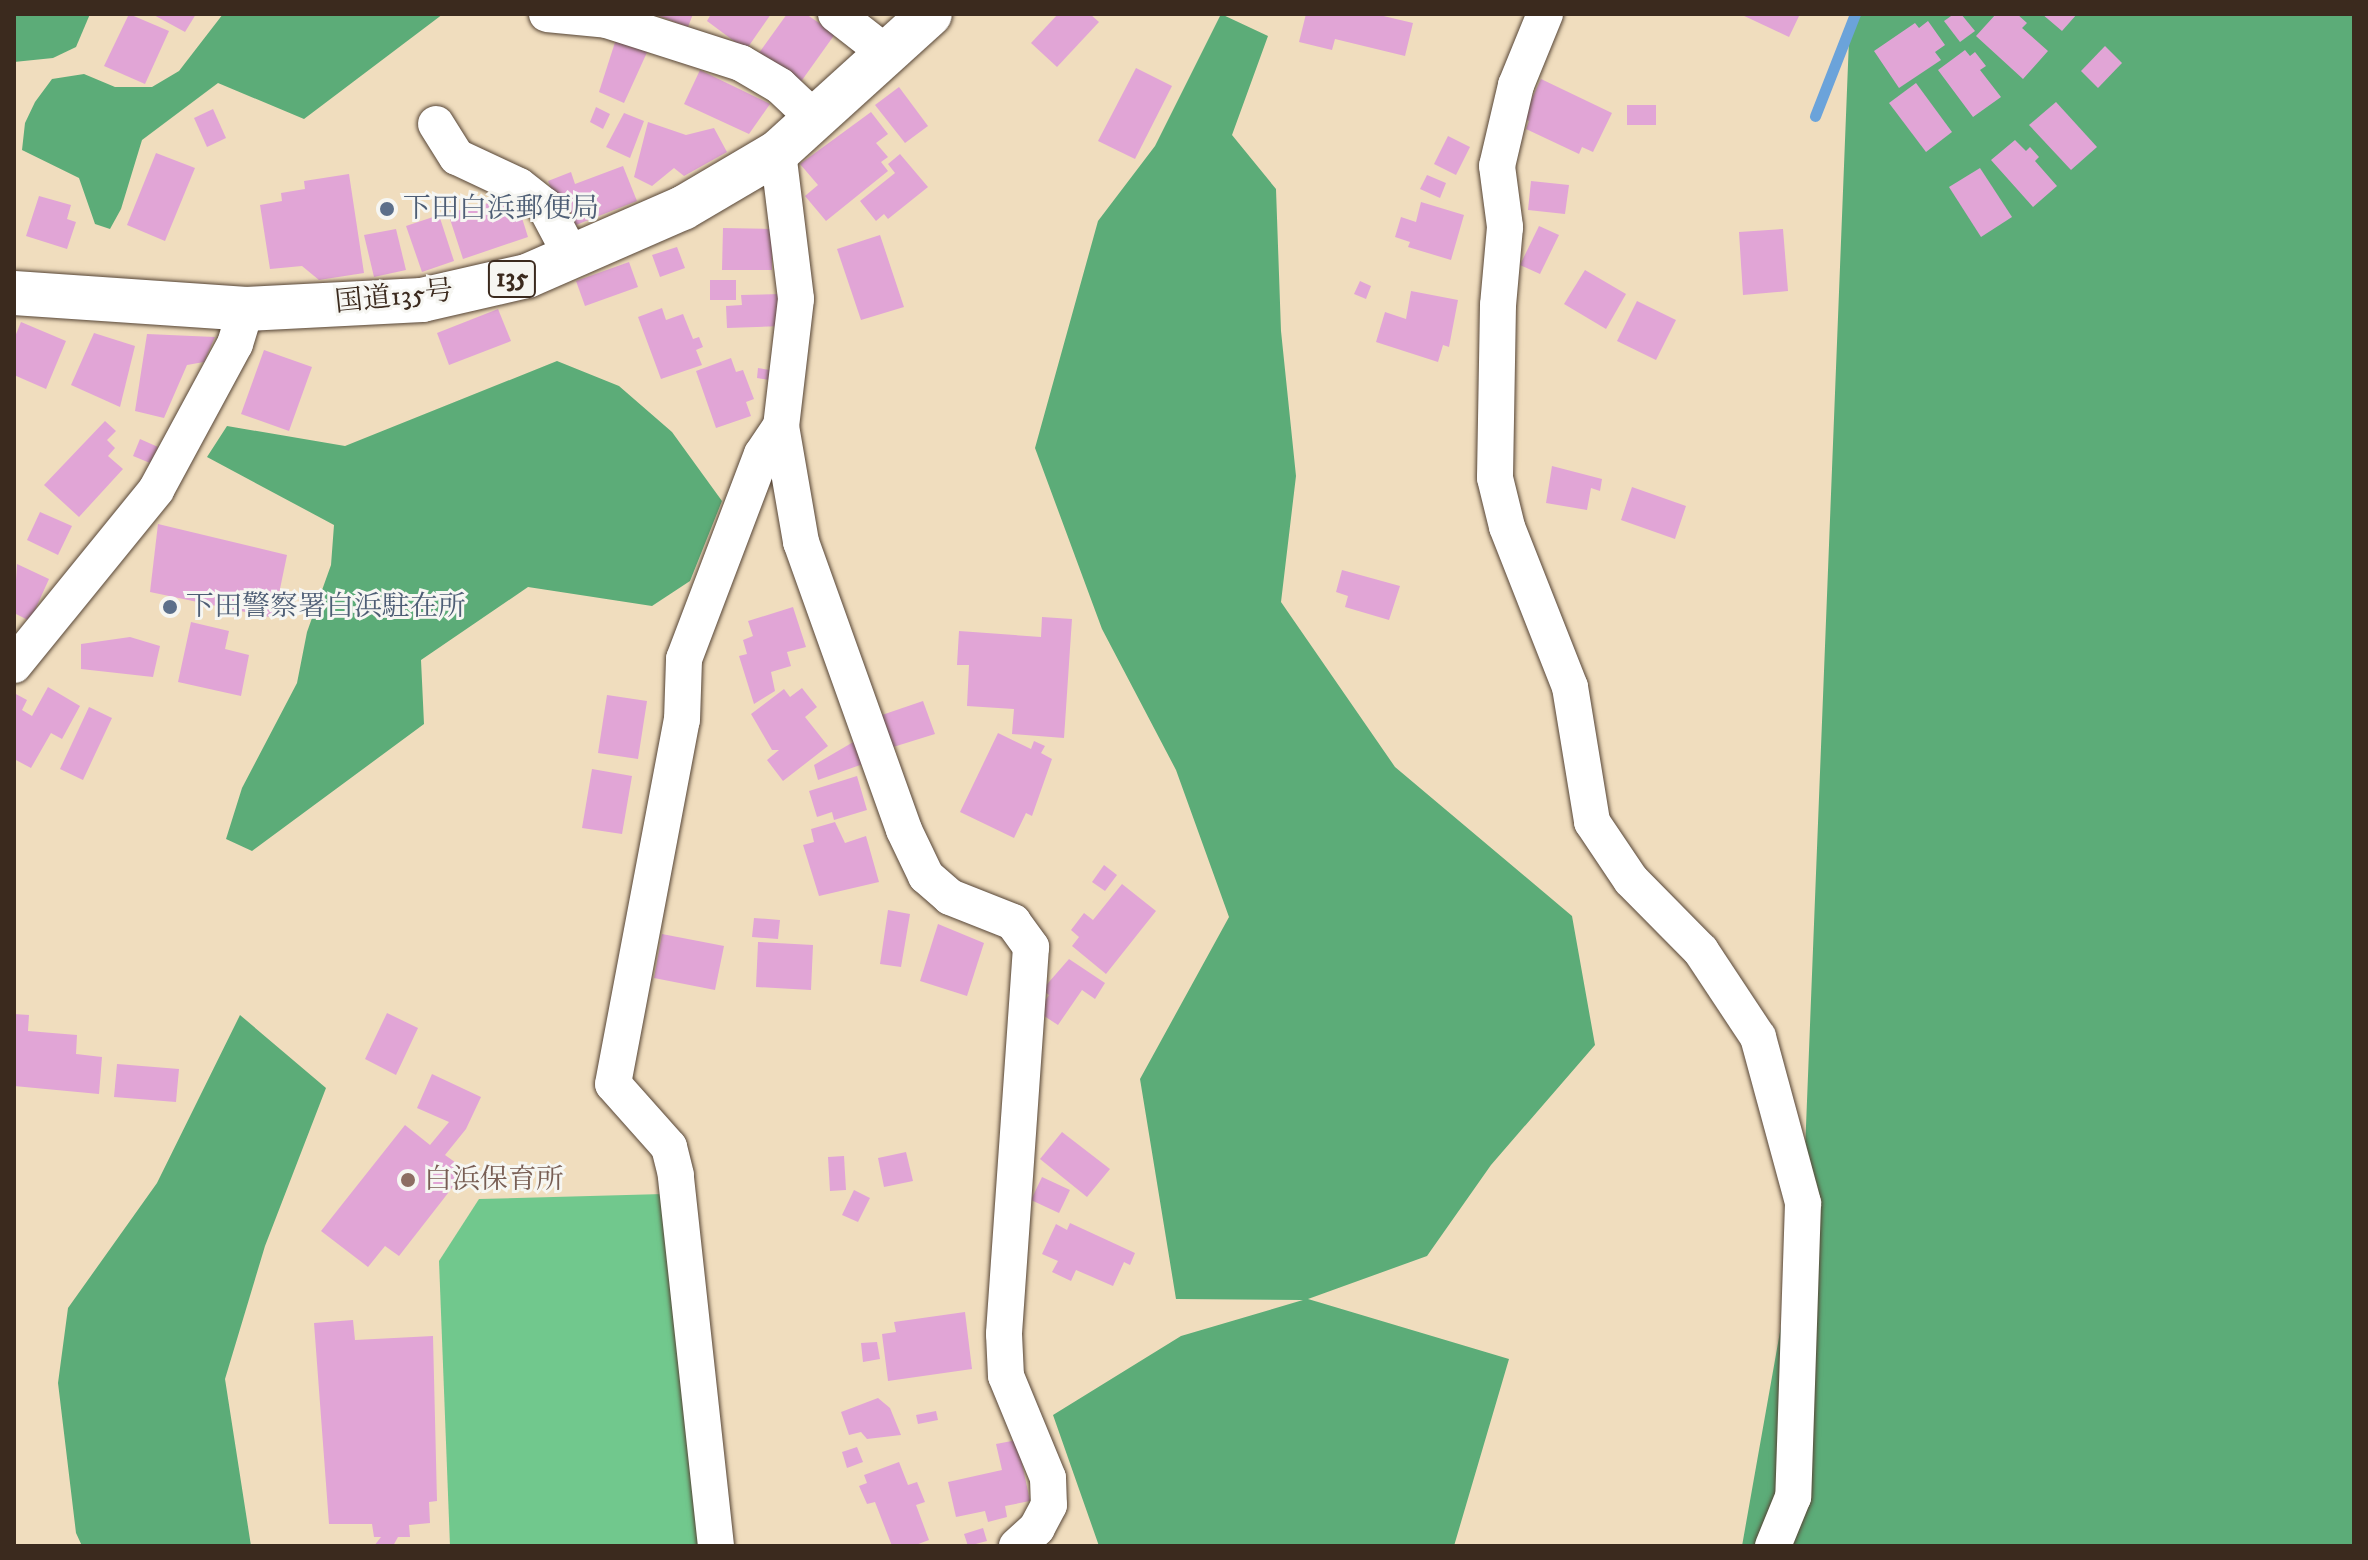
<!DOCTYPE html>
<html>
<head>
<meta charset="utf-8">
<style>
	body { margin:0 }
	#map { position:relative; width:2368px; height:1560px; overflow:hidden; background:#f0ddbe; font-family:"IM FELL DW Pica","Noto Serif JP",serif }
	div>[style] { position:absolute }
	.green>* { inset:0; background:#71c88d }
	.forest>* { inset:0; background:#5cac78 }
	.stream>* { height:11px; margin:-5.5px; padding:0 5.5px; transform-origin:5.5px; border-radius:5.5px; background:#6ba3da }
	.building>* { inset:0; background:#e1a5d6 }
	.roads { filter:drop-shadow(0 0 2px #564536) drop-shadow(0 0 2px #564536) }
	.minor>* { height:36px; margin:-18px; padding:0 18px; transform-origin:18px; border-radius:18px; background:#fff }
	.trunk>* { height:44px; margin:-22px; padding:0 22px; transform-origin:22px; border-radius:22px; background:#fff }
	.dots>* { width:22px; height:22px; translate:-50% -50%; box-sizing:border-box; border:4px solid #f6f6f2; border-radius:50% }
	span { translate:-50% -50%; white-space:nowrap; text-align:center; line-height:1.15; -webkit-text-stroke:6px #f6f6f2; paint-order:stroke }
	.shield-label span { padding:2px 6px; background:#f6f6f2; border:2px solid; border-radius:6px; -webkit-text-stroke-width:0 }
	.shield-label { font-size:26px; color:#3b2a1e; font-weight:700 }
	.service-label { font-size:28px; color:#4e5e75 }
	.left { translate:0 -50%; text-align:left }
	.street-label { font-size:28px; color:#3b2a1e }
	.education-label { font-size:28px; color:#785e54 }
	.frame { position:absolute; inset:0; border:16px solid #3b2a1e; pointer-events:none }
</style>
</head>
<body>
<div id="map">
	<div class="green">
		<div style="clip-path:polygon(663px 1194px,702px 1546px,450px 1546px,439px 1261px,479px 1199px)"></div>
	</div>
	<div class="forest">
		<div style="clip-path:polygon(14px 14px,90px 14px,76px 47px,53px 58px,14px 62px)"></div>
		<div style="clip-path:polygon(223px 14px,443px 14px,304px 119px,218px 83px,142px 140px,121px 209px,110px 229px,95px 224px,79px 178px,22px 150px,25px 123px,35px 102px,52px 79px,84px 74px,115px 87px,152px 87px,179px 71px)"></div>
		<div style="clip-path:polygon(1221px 14px,1268px 36px,1232px 135px,1276px 189px,1281px 331px,1296px 476px,1281px 602px,1395px 767px,1572px 916px,1595px 1045px,1491px 1165px,1427px 1256px,1308px 1299px,1509px 1359px,1454px 1546px,1099px 1546px,1053px 1415px,1181px 1336px,1303px 1300px,1176px 1299px,1140px 1079px,1229px 917px,1176px 770px,1102px 629px,1035px 448px,1098px 221px,1155px 146px)"></div>
		<div style="clip-path:polygon(1850px 14px,2354px 14px,2354px 1546px,1742px 1546px,1803px 1202px)"></div>
		<div style="clip-path:polygon(557px 361px,619px 386px,672px 432px,722px 501px,690px 581px,652px 606px,528px 587px,421px 660px,424px 724px,252px 851px,226px 839px,242px 788px,297px 683px,307px 632px,331px 565px,334px 525px,207px 457px,227px 426px,345px 446px)"></div>
		<div style="clip-path:polygon(240px 1015px,326px 1088px,265px 1246px,225px 1379px,251px 1546px,82px 1546px,76px 1533px,58px 1383px,68px 1308px,157px 1183px)"></div>
	</div>
	<div class="stream">
		<div style="left:1815px;top:116px;width:110px;rotate:-68.6deg"></div>
	</div>
	<div class="building">
		<div style="clip-path:polygon(129px 14px,169px 31px,145px 84px,104px 66px)"></div>
		<div style="clip-path:polygon(152px 14px,196px 14px,185px 32px)"></div>
		<div style="clip-path:polygon(654px 14px,693px 14px,688px 27px)"></div>
		<div style="clip-path:polygon(711px 14px,771px 14px,746px 50px,707px 21px)"></div>
		<div style="clip-path:polygon(787px 14px,806px 14px,835px 34px,800px 83px,759px 53px)"></div>
		<div style="clip-path:polygon(1058px 14px,1090px 14px,1099px 22px,1057px 67px,1031px 43px)"></div>
		<div style="clip-path:polygon(1306px 14px,1375px 14px,1413px 23px,1405px 56px,1335px 39px,1332px 50px,1299px 42px)"></div>
		<div style="clip-path:polygon(1740px 14px,1800px 14px,1789px 37px)"></div>
		<div style="clip-path:polygon(1954px 14px,1961px 14px,1975px 31px,1960px 42px,1944px 21px)"></div>
		<div style="clip-path:polygon(1996px 14px,2017px 14px,2027px 23px,2022px 28px,2048px 51px,2023px 79px,1976px 36px)"></div>
		<div style="clip-path:polygon(2042px 14px,2077px 14px,2062px 31px)"></div>
		<div style="clip-path:polygon(1928px 21px,1945px 45px,1935px 52px,1941px 60px,1899px 88px,1874px 51px,1915px 23px,1919px 28px)"></div>
		<div style="clip-path:polygon(618px 33px,649px 48px,624px 103px,599px 92px)"></div>
		<div style="clip-path:polygon(2105px 46px,2122px 63px,2098px 88px,2081px 71px)"></div>
		<div style="clip-path:polygon(1965px 50px,1970px 56px,1975px 52px,1986px 66px,1980px 70px,2001px 97px,1973px 117px,1938px 70px)"></div>
		<div style="clip-path:polygon(1136px 68px,1172px 86px,1135px 159px,1098px 141px)"></div>
		<div style="clip-path:polygon(700px 70px,770px 104px,749px 134px,684px 104px)"></div>
		<div style="clip-path:polygon(1541px 79px,1612px 113px,1593px 152px,1582px 147px,1579px 154px,1526px 129px,1529px 121px,1523px 118px)"></div>
		<div style="clip-path:polygon(1916px 83px,1952px 132px,1926px 152px,1889px 103px)"></div>
		<div style="clip-path:polygon(899px 87px,928px 126px,905px 143px,875px 105px)"></div>
		<div style="clip-path:polygon(2056px 102px,2097px 147px,2071px 170px,2029px 125px)"></div>
		<div style="clip-path:polygon(1627px 105px,1656px 105px,1656px 125px,1627px 125px)"></div>
		<div style="clip-path:polygon(596px 107px,610px 114px,603px 129px,590px 122px)"></div>
		<div style="clip-path:polygon(213px 109px,226px 138px,207px 147px,194px 118px)"></div>
		<div style="clip-path:polygon(871px 112px,888px 134px,876px 143px,888px 157px,881px 162px,888px 171px,826px 221px,805px 196px,818px 185px,800px 164px)"></div>
		<div style="clip-path:polygon(624px 113px,644px 121px,630px 158px,606px 147px)"></div>
		<div style="clip-path:polygon(648px 122px,686px 135px,714px 128px,727px 152px,684px 176px,674px 168px,652px 186px,634px 177px)"></div>
		<div style="clip-path:polygon(1448px 136px,1470px 147px,1456px 175px,1434px 164px)"></div>
		<div style="clip-path:polygon(2015px 140px,2026px 151px,2030px 147px,2039px 157px,2035px 161px,2057px 186px,2033px 207px,1991px 160px)"></div>
		<div style="clip-path:polygon(156px 153px,195px 168px,165px 241px,127px 225px)"></div>
		<div style="clip-path:polygon(900px 154px,928px 187px,888px 219px,884px 214px,876px 221px,860px 201px,895px 173px,888px 164px)"></div>
		<div style="clip-path:polygon(623px 166px,637px 201px,576px 225px,566px 201px,558px 205px,548px 181px,571px 172px,575px 184px)"></div>
		<div style="clip-path:polygon(1980px 168px,2012px 217px,1981px 237px,1949px 187px)"></div>
		<div style="clip-path:polygon(349px 174px,364px 273px,319px 280px,302px 266px,270px 269px,260px 205px,282px 201px,281px 193px,305px 189px,304px 181px)"></div>
		<div style="clip-path:polygon(1427px 175px,1446px 183px,1440px 198px,1420px 189px)"></div>
		<div style="clip-path:polygon(1531px 181px,1569px 185px,1565px 214px,1528px 210px)"></div>
		<div style="clip-path:polygon(39px 196px,71px 205px,67px 219px,76px 222px,67px 249px,26px 236px)"></div>
		<div style="clip-path:polygon(506px 199px,513px 221px,522px 218px,528px 237px,463px 259px,448px 213px)"></div>
		<div style="clip-path:polygon(1421px 202px,1464px 215px,1451px 260px,1408px 247px,1410px 242px,1395px 237px,1401px 217px,1416px 222px)"></div>
		<div style="clip-path:polygon(439px 215px,454px 261px,422px 272px,406px 226px)"></div>
		<div style="clip-path:polygon(1539px 226px,1559px 235px,1540px 274px,1520px 265px)"></div>
		<div style="clip-path:polygon(723px 228px,772px 229px,772px 270px,722px 270px)"></div>
		<div style="clip-path:polygon(396px 229px,406px 270px,374px 277px,364px 235px)"></div>
		<div style="clip-path:polygon(1783px 229px,1788px 291px,1743px 295px,1739px 232px)"></div>
		<div style="clip-path:polygon(880px 235px,904px 307px,861px 320px,837px 249px)"></div>
		<div style="clip-path:polygon(677px 247px,685px 268px,660px 277px,652px 255px)"></div>
		<div style="clip-path:polygon(629px 262px,638px 287px,585px 306px,576px 281px)"></div>
		<div style="clip-path:polygon(1585px 270px,1626px 294px,1606px 329px,1564px 304px)"></div>
		<div style="clip-path:polygon(710px 280px,736px 280px,736px 300px,710px 300px)"></div>
		<div style="clip-path:polygon(1360px 281px,1371px 286px,1366px 299px,1354px 294px)"></div>
		<div style="clip-path:polygon(1411px 291px,1458px 300px,1449px 347px,1443px 345px,1438px 362px,1376px 342px,1385px 312px,1406px 319px)"></div>
		<div style="clip-path:polygon(781px 294px,783px 326px,727px 328px,726px 306px,742px 305px,741px 295px)"></div>
		<div style="clip-path:polygon(1637px 301px,1676px 320px,1656px 360px,1617px 341px)"></div>
		<div style="clip-path:polygon(662px 308px,666px 320px,683px 314px,693px 339px,699px 337px,703px 347px,696px 350px,702px 365px,661px 379px,638px 317px)"></div>
		<div style="clip-path:polygon(498px 309px,511px 341px,449px 365px,437px 333px)"></div>
		<div style="clip-path:polygon(21px 322px,66px 341px,46px 389px,14px 375px,14px 339px)"></div>
		<div style="clip-path:polygon(94px 333px,135px 346px,120px 407px,71px 385px)"></div>
		<div style="clip-path:polygon(147px 334px,215px 337px,204px 362px,187px 365px,164px 418px,135px 411px)"></div>
		<div style="clip-path:polygon(264px 350px,312px 367px,289px 431px,241px 414px)"></div>
		<div style="clip-path:polygon(731px 358px,736px 372px,743px 370px,754px 399px,746px 402px,751px 416px,716px 428px,696px 371px)"></div>
		<div style="clip-path:polygon(758px 368px,776px 371px,775px 381px,757px 378px)"></div>
		<div style="clip-path:polygon(105px 421px,116px 431px,107px 440px,115px 448px,108px 456px,123px 469px,79px 517px,44px 485px)"></div>
		<div style="clip-path:polygon(140px 439px,158px 447px,150px 463px,133px 456px)"></div>
		<div style="clip-path:polygon(1552px 466px,1602px 479px,1600px 491px,1591px 488px,1587px 510px,1546px 503px)"></div>
		<div style="clip-path:polygon(1632px 487px,1686px 506px,1675px 539px,1621px 520px)"></div>
		<div style="clip-path:polygon(40px 512px,72px 526px,58px 555px,27px 540px)"></div>
		<div style="clip-path:polygon(158px 524px,287px 555px,274px 618px,150px 592px)"></div>
		<div style="clip-path:polygon(17px 564px,49px 579px,30px 621px,14px 613px)"></div>
		<div style="clip-path:polygon(1342px 570px,1400px 586px,1389px 620px,1345px 607px,1348px 596px,1336px 592px)"></div>
		<div style="clip-path:polygon(793px 607px,806px 647px,787px 652px,791px 666px,771px 672px,775px 691px,754px 704px,739px 656px,747px 654px,743px 640px,753px 636px,748px 621px)"></div>
		<div style="clip-path:polygon(1042px 617px,1072px 619px,1064px 738px,1012px 734px,1014px 709px,967px 706px,969px 665px,957px 665px,959px 631px,1041px 637px)"></div>
		<div style="clip-path:polygon(191px 622px,229px 631px,225px 649px,249px 655px,241px 696px,178px 682px)"></div>
		<div style="clip-path:polygon(130px 637px,160px 646px,153px 677px,81px 669px,81px 644px)"></div>
		<div style="clip-path:polygon(48px 687px,80px 706px,62px 739px,51px 733px,31px 768px,14px 759px,14px 693px,27px 700px,22px 710px,32px 716px)"></div>
		<div style="clip-path:polygon(802px 688px,817px 707px,805px 717px,828px 746px,783px 781px,767px 760px,779px 750px,772px 750px,751px 714px,784px 689px,790px 697px)"></div>
		<div style="clip-path:polygon(607px 695px,647px 701px,638px 759px,598px 753px)"></div>
		<div style="clip-path:polygon(923px 701px,935px 734px,890px 748px,879px 716px)"></div>
		<div style="clip-path:polygon(89px 707px,112px 718px,83px 780px,60px 769px)"></div>
		<div style="clip-path:polygon(998px 733px,1031px 749px,1034px 741px,1045px 746px,1041px 753px,1052px 759px,1032px 816px,1026px 813px,1014px 838px,960px 812px)"></div>
		<div style="clip-path:polygon(855px 741px,863px 764px,818px 780px,814px 765px)"></div>
		<div style="clip-path:polygon(592px 769px,632px 776px,622px 834px,582px 828px)"></div>
		<div style="clip-path:polygon(857px 776px,867px 810px,834px 820px,832px 812px,817px 817px,809px 791px)"></div>
		<div style="clip-path:polygon(835px 822px,845px 843px,866px 836px,879px 882px,819px 896px,803px 845px,814px 842px,811px 829px)"></div>
		<div style="clip-path:polygon(1104px 865px,1117px 875px,1105px 891px,1092px 882px)"></div>
		<div style="clip-path:polygon(1122px 884px,1156px 911px,1106px 974px,1072px 946px,1079px 937px,1071px 930px,1084px 913px,1093px 920px)"></div>
		<div style="clip-path:polygon(888px 910px,910px 914px,901px 967px,880px 964px)"></div>
		<div style="clip-path:polygon(754px 918px,780px 920px,778px 939px,752px 937px)"></div>
		<div style="clip-path:polygon(938px 924px,984px 943px,967px 996px,920px 981px)"></div>
		<div style="clip-path:polygon(662px 934px,724px 946px,715px 990px,654px 978px)"></div>
		<div style="clip-path:polygon(758px 942px,813px 945px,811px 990px,756px 987px)"></div>
		<div style="clip-path:polygon(1069px 959px,1105px 983px,1095px 999px,1082px 990px,1058px 1025px,1038px 1012px,1049px 995px,1042px 990px)"></div>
		<div style="clip-path:polygon(387px 1013px,418px 1028px,396px 1075px,365px 1059px)"></div>
		<div style="clip-path:polygon(14px 1014px,29px 1015px,28px 1031px,77px 1035px,76px 1054px,102px 1057px,99px 1094px,14px 1086px)"></div>
		<div style="clip-path:polygon(117px 1064px,179px 1069px,176px 1102px,114px 1097px)"></div>
		<div style="clip-path:polygon(432px 1074px,481px 1097px,466px 1129px,445px 1155px,466px 1170px,399px 1256px,385px 1246px,368px 1267px,321px 1231px,405px 1125px,430px 1145px,449px 1122px,417px 1108px)"></div>
		<div style="clip-path:polygon(1062px 1132px,1110px 1169px,1087px 1197px,1040px 1159px)"></div>
		<div style="clip-path:polygon(906px 1152px,913px 1181px,884px 1187px,878px 1158px)"></div>
		<div style="clip-path:polygon(844px 1156px,846px 1190px,830px 1191px,828px 1157px)"></div>
		<div style="clip-path:polygon(1042px 1177px,1070px 1190px,1059px 1213px,1031px 1200px)"></div>
		<div style="clip-path:polygon(854px 1190px,870px 1198px,858px 1222px,842px 1215px)"></div>
		<div style="clip-path:polygon(1070px 1223px,1135px 1253px,1130px 1265px,1124px 1262px,1113px 1286px,1076px 1270px,1071px 1281px,1052px 1272px,1058px 1261px,1042px 1254px,1056px 1224px,1067px 1230px)"></div>
		<div style="clip-path:polygon(965px 1312px,972px 1369px,888px 1381px,882px 1334px,896px 1332px,894px 1322px)"></div>
		<div style="clip-path:polygon(353px 1320px,355px 1340px,433px 1336px,437px 1501px,429px 1502px,430px 1523px,409px 1525px,410px 1537px,398px 1537px,393px 1546px,374px 1546px,381px 1537px,374px 1537px,372px 1524px,329px 1524px,314px 1323px)"></div>
		<div style="clip-path:polygon(877px 1342px,880px 1359px,863px 1362px,861px 1343px)"></div>
		<div style="clip-path:polygon(878px 1398px,890px 1408px,901px 1435px,867px 1439px,861px 1432px,849px 1435px,841px 1412px)"></div>
		<div style="clip-path:polygon(936px 1411px,938px 1420px,918px 1424px,916px 1415px)"></div>
		<div style="clip-path:polygon(1017px 1440px,1030px 1501px,1005px 1506px,1007px 1517px,988px 1522px,985px 1511px,956px 1517px,948px 1482px,1002px 1470px,996px 1444px)"></div>
		<div style="clip-path:polygon(857px 1447px,863px 1462px,847px 1468px,842px 1452px)"></div>
		<div style="clip-path:polygon(899px 1462px,908px 1485px,917px 1482px,925px 1502px,916px 1505px,929px 1540px,913px 1546px,892px 1546px,875px 1502px,867px 1504px,859px 1486px,867px 1483px,864px 1475px)"></div>
		<div style="clip-path:polygon(983px 1528px,987px 1541px,968px 1546px,964px 1534px)"></div>
	</div>
	<div class="roads">
		<div class="minor">
			<div style="left:547px;top:14px;width:60px;rotate:5.7deg"></div>
			<div style="left:607px;top:20px;width:141px;rotate:17.8deg"></div>
			<div style="left:741px;top:63px;width:45px;rotate:30.5deg"></div>
			<div style="left:780px;top:86px;width:48px;rotate:43.3deg"></div>
			<div style="left:836px;top:14px;width:63px;rotate:38deg"></div>
			<div style="left:1545px;top:14px;width:77px;rotate:112.2deg"></div>
			<div style="left:1516px;top:85px;width:83px;rotate:103.2deg"></div>
			<div style="left:1497px;top:166px;width:62px;rotate:82.5deg"></div>
			<div style="left:1505px;top:227px;width:78px;rotate:95.1deg"></div>
			<div style="left:1498px;top:305px;width:173px;rotate:91deg"></div>
			<div style="left:1495px;top:478px;width:50px;rotate:76.2deg"></div>
			<div style="left:1507px;top:527px;width:172px;rotate:68.5deg"></div>
			<div style="left:1570px;top:687px;width:137px;rotate:80.7deg"></div>
			<div style="left:1592px;top:822px;width:70px;rotate:56.1deg"></div>
			<div style="left:1631px;top:880px;width:100px;rotate:45.4deg"></div>
			<div style="left:1701px;top:951px;width:103px;rotate:56.5deg"></div>
			<div style="left:1758px;top:1037px;width:172px;rotate:74.8deg"></div>
			<div style="left:1803px;top:1203px;width:294px;rotate:91.9deg"></div>
			<div style="left:1793px;top:1497px;width:53px;rotate:112.2deg"></div>
			<div style="left:436px;top:124px;width:39px;rotate:58deg"></div>
			<div style="left:457px;top:157px;width:68px;rotate:25.1deg"></div>
			<div style="left:519px;top:186px;width:33px;rotate:38deg"></div>
			<div style="left:545px;top:206px;width:58px;rotate:62.1deg"></div>
			<div style="left:778px;top:152px;width:148px;rotate:83deg"></div>
			<div style="left:796px;top:299px;width:128px;rotate:96.7deg"></div>
			<div style="left:781px;top:426px;width:118px;rotate:80.2deg"></div>
			<div style="left:801px;top:542px;width:306px;rotate:70.3deg"></div>
			<div style="left:904px;top:830px;width:51px;rotate:64.4deg"></div>
			<div style="left:926px;top:876px;width:32px;rotate:41deg"></div>
			<div style="left:950px;top:897px;width:68px;rotate:21.6deg"></div>
			<div style="left:1013px;top:922px;width:31px;rotate:54deg"></div>
			<div style="left:1031px;top:947px;width:388px;rotate:94deg"></div>
			<div style="left:1004px;top:1334px;width:42px;rotate:87.3deg"></div>
			<div style="left:1006px;top:1376px;width:110px;rotate:67.6deg"></div>
			<div style="left:1048px;top:1478px;width:27px;rotate:88deg"></div>
			<div style="left:1049px;top:1505px;width:26px;rotate:118deg"></div>
			<div style="left:1037px;top:1528px;width:27px;rotate:138deg"></div>
			<div style="left:14px;top:665px;width:225px;rotate:-50.9deg"></div>
			<div style="left:156px;top:490px;width:166px;rotate:-61.6deg"></div>
			<div style="left:235px;top:344px;width:37px;rotate:-73deg"></div>
			<div style="left:716px;top:1546px;width:373px;rotate:-96.2deg"></div>
			<div style="left:676px;top:1175px;width:29px;rotate:-104deg"></div>
			<div style="left:669px;top:1147px;width:84px;rotate:-131.6deg"></div>
			<div style="left:613px;top:1084px;width:370px;rotate:-79.3deg"></div>
			<div style="left:682px;top:720px;width:61px;rotate:-88.1deg"></div>
			<div style="left:684px;top:659px;width:219px;rotate:-69.2deg"></div>
			<div style="left:762px;top:454px;width:34px;rotate:-56deg"></div>
		</div>
		<div class="trunk">
			<div style="left:14px;top:293px;width:233px;rotate:3.9deg"></div>
			<div style="left:246px;top:309px;width:176px;rotate:-2.9deg"></div>
			<div style="left:422px;top:300px;width:108px;rotate:-12.9deg"></div>
			<div style="left:527px;top:276px;width:170px;rotate:-23.6deg"></div>
			<div style="left:683px;top:208px;width:110px;rotate:-30.5deg"></div>
			<div style="left:778px;top:152px;width:205px;rotate:-42.2deg"></div>
		</div>
	</div>
	<div class="dots">
		<div style="left:387px;top:209px;background:#5c6f8a"></div>
		<div style="left:170px;top:607px;background:#5c6f8a"></div>
		<div style="left:408px;top:1180px;background:#8d6e63"></div>
	</div>
	<div class="shield-label">
		<span style="left:512px;top:279px">135</span>
	</div>
	<div class="service-label">
		<span class="left" style="left:403px;top:209px">下田白浜郵便局</span>
		<span class="left" style="left:186px;top:607px">下田警察署白浜駐在所</span>
	</div>
	<div class="street-label">
		<span style="left:394px;top:297px;rotate:-6deg">国道135号</span>
	</div>
	<div class="education-label">
		<span class="left" style="left:424px;top:1180px">白浜保育所</span>
	</div>
	<div class="frame"></div>
</div>
</body>
</html>
